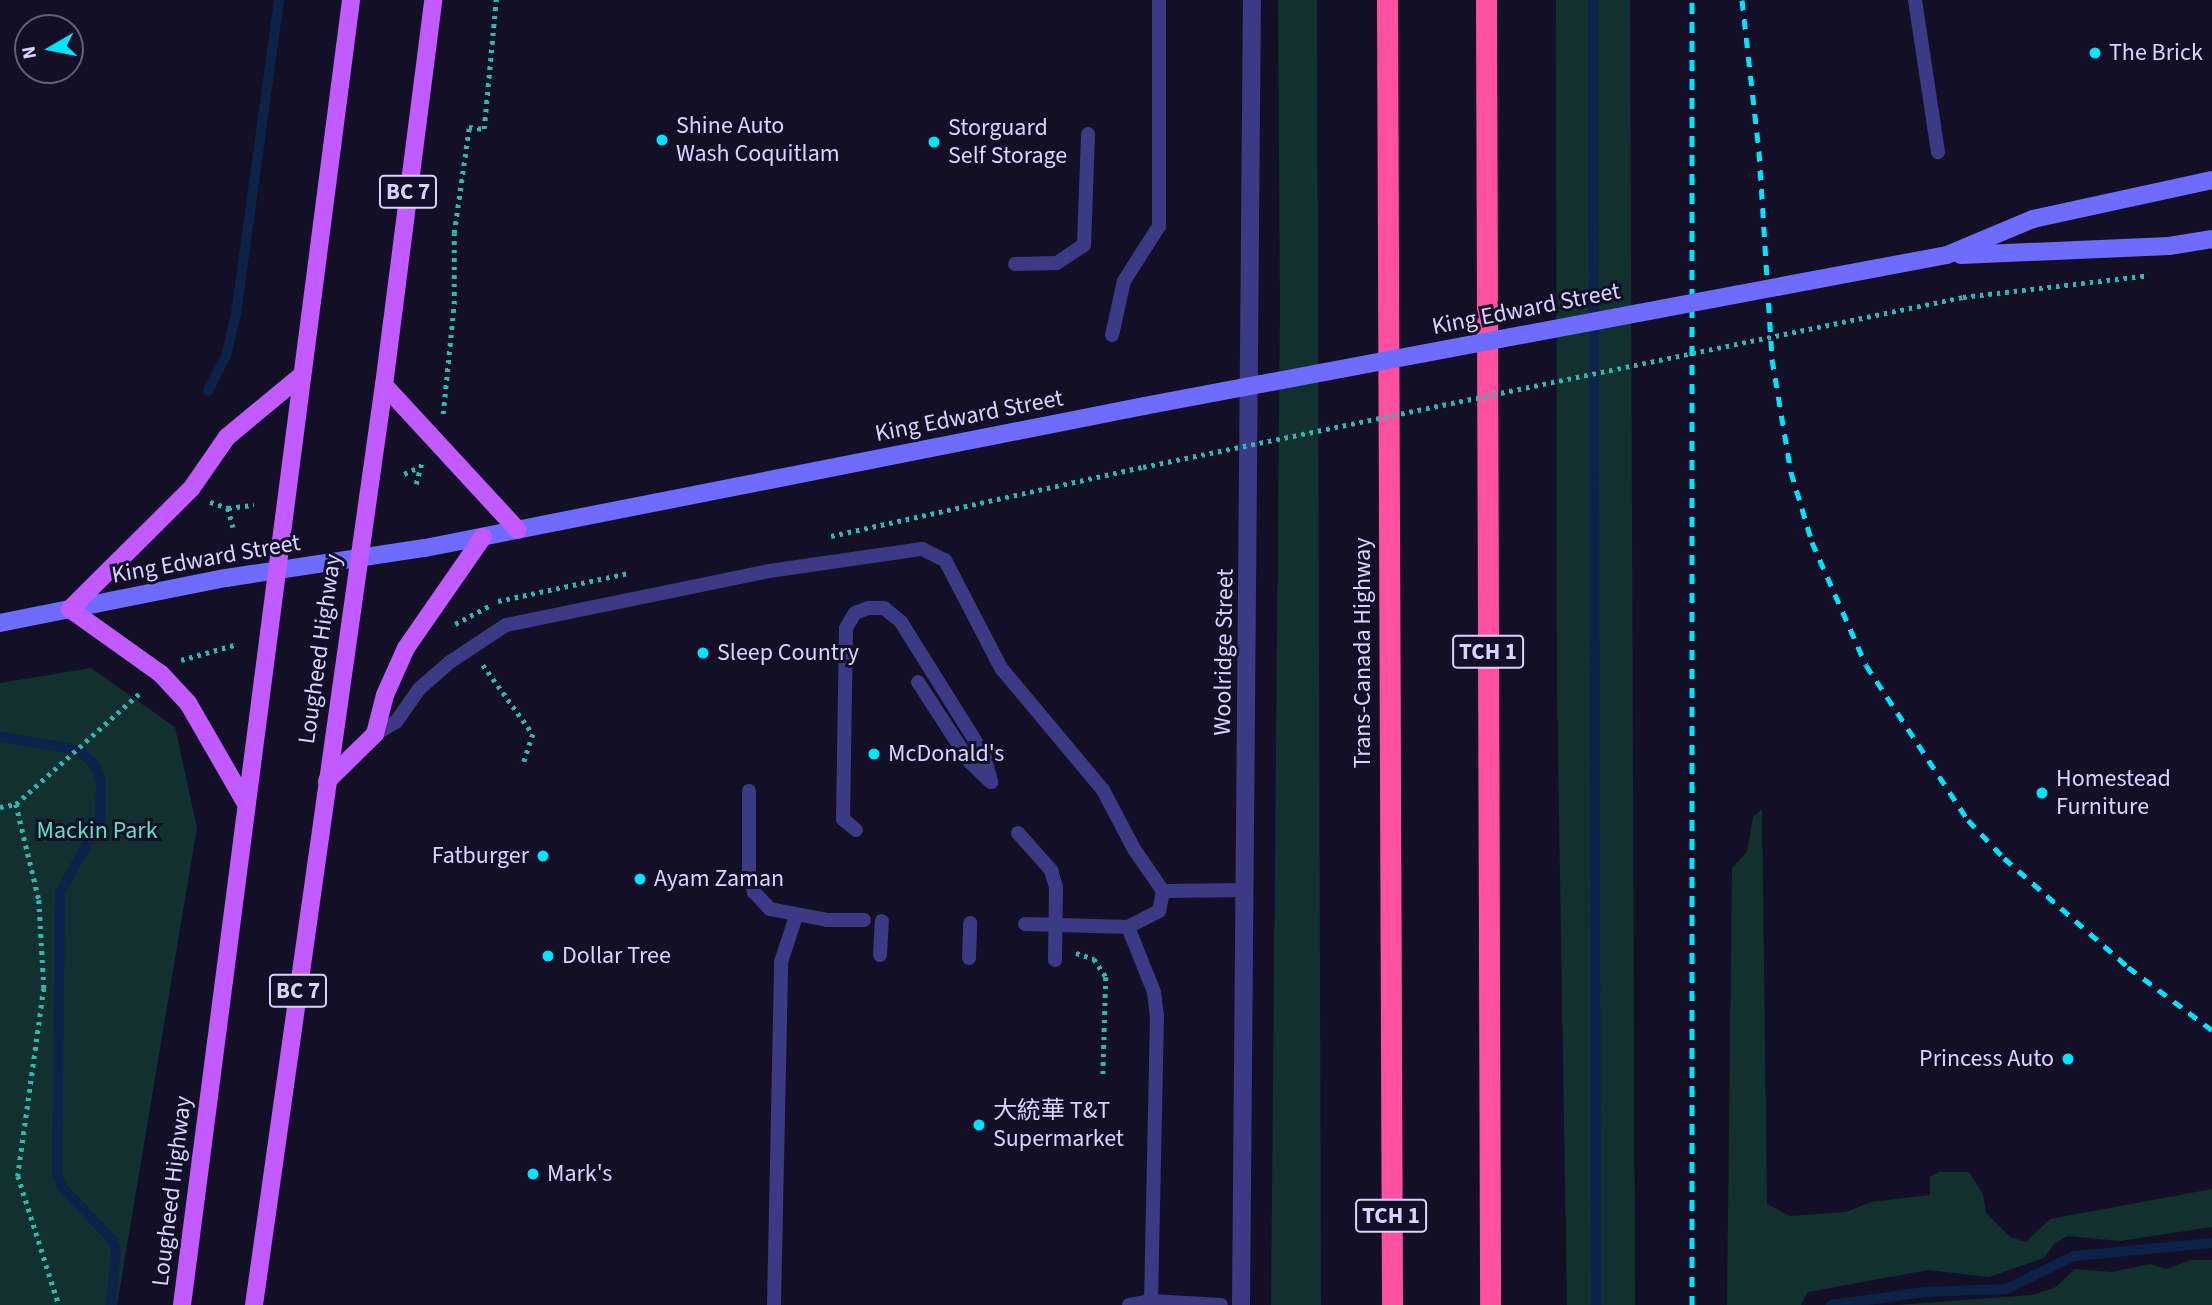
<!DOCTYPE html>
<html>
<head>
<meta charset="utf-8">
<style>
	body { margin:0 }
	#map { position:relative; width:2212px; height:1305px; overflow:hidden; background:#130f26; font-family:"Source Sans 3","Noto Sans SC",sans-serif }
	div>[style] { position:absolute }
	.green>* { inset:0; background:#12302f }
	.stream>* { height:10px; margin:-5px; padding:0 5px; transform-origin:5px; border-radius:5px; background:#0c2248 }
	.path>* { height:4.5px; margin-top:-2.25px; transform-origin:0; background:repeating-linear-gradient(90deg,#2fb8b0 0 3.5px,transparent 0 8.5px) }
	.lane>* { height:14px; margin:-7px; padding:0 7px; transform-origin:7px; border-radius:7px; background:#3d3a85 }
	.street>* { height:18px; margin:-9px; padding:0 9px; transform-origin:9px; border-radius:9px; background:#3d3a85 }
	.secondary>* { height:18px; margin:-9px; padding:0 9px; transform-origin:9px; border-radius:9px; background:#6f6bff }
	.primary>* { height:18px; margin:-9px; padding:0 9px; transform-origin:9px; border-radius:9px; background:#c25bff }
	.highway>* { height:21px; margin:-10.5px; padding:0 10.5px; transform-origin:10.5px; border-radius:10.5px; background:#ff4fa3 }
	.rail>* { height:5px; margin-top:-2.5px; transform-origin:0; background:repeating-linear-gradient(90deg,#00e5ff 0 10px,transparent 0 19px) }
	.path-bridge>* { height:4.5px; margin-top:-2.25px; transform-origin:0; background:repeating-linear-gradient(90deg,#2fb8b0 0 3.5px,transparent 0 8.5px) }
	.secondary-bridge>* { height:18px; margin:-9px; padding:0 9px; transform-origin:9px; border-radius:9px; background:#6f6bff }
	.dots>* { width:19px; height:19px; translate:-50% -50%; box-sizing:border-box; border:4px solid #130f26; border-radius:50% }
	span { translate:-50% -50%; white-space:nowrap; text-align:center; line-height:1.15; -webkit-text-stroke:6px #130f26; paint-order:stroke }
	.shield-label span { padding:2px 5px; background:#130f26; border:2px solid; border-radius:5px; -webkit-text-stroke-width:0 }
	.shield-label { font-size:23px; color:#d9d4ff; font-weight:700 }
	.poi-label { font-size:24px; color:#d9d4ff }
	.left { translate:0 -50%; text-align:left }
	.right { translate:-100% -50%; text-align:right }
	.street-label { font-size:24px; color:#d9d4ff }
	.park-label { font-size:24px; color:#5fe0c0 }
	.north { position:absolute; left:14px; top:14px; width:70px; height:70px; box-sizing:border-box; background:#130f26; border:2px solid #625e7d; border-radius:50%; rotate:260deg; font-size:19px; font-weight:700; line-height:28px; text-align:center; color:#d9d4ff }
	.north::after { content:''; display:block; margin:auto; width:24px; height:32px; background:#00e5ff; clip-path:polygon(50% 0,100% 100%,50% 72%,0 100%) }
</style>
</head>
<body>
<div id="map">
	<div class="green">
		<div style="clip-path:polygon(1278px 0,1317px 0,1321px 1305px,1271px 1305px,1280px 306px)"></div>
		<div style="clip-path:polygon(1556px 0,1630px 0,1635px 1305px,1567px 1305px,1557px 692px)"></div>
		<div style="clip-path:polygon(91px 668px,175px 727px,197px 828px,117px 1305px,0 1305px,0 683px)"></div>
		<div style="clip-path:polygon(1762px 809px,1767px 1204px,1790px 1216px,1846px 1212px,1871px 1202px,1930px 1195px,1930px 1177px,1939px 1172px,1969px 1172px,1983px 1194px,1986px 1213px,2010px 1237px,2026px 1242px,2050px 1219px,2212px 1189px,2212px 1227px,2120px 1241px,2067px 1236px,2054px 1244px,2044px 1258px,1989px 1277px,1928px 1270px,1808px 1292px,1801px 1305px,1727px 1305px,1732px 868px,1747px 852px,1753px 817px)"></div>
		<div style="clip-path:polygon(2191px 1260px,2212px 1260px,2212px 1305px,1897px 1305px,2032px 1295px,2056px 1287px,2075px 1269px,2112px 1272px,2150px 1264px,2166px 1269px)"></div>
	</div>
	<div class="stream">
		<div style="left:1593px;top:0;width:1305px;rotate:89.87deg"></div>
		<div style="left:208px;top:391px;width:39px;rotate:-63deg"></div>
		<div style="left:226px;top:356px;width:43px;rotate:-76.6deg"></div>
		<div style="left:236px;top:314px;width:317px;rotate:-82.2deg"></div>
		<div style="left:0;top:737px;width:80px;rotate:9.3deg"></div>
		<div style="left:79px;top:750px;width:22px;rotate:43deg"></div>
		<div style="left:95px;top:765px;width:16px;rotate:68deg"></div>
		<div style="left:101px;top:780px;width:40px;rotate:91.4deg"></div>
		<div style="left:100px;top:820px;width:83px;rotate:118.7deg"></div>
		<div style="left:60px;top:893px;width:279px;rotate:90.6deg"></div>
		<div style="left:57px;top:1172px;width:15px;rotate:74deg"></div>
		<div style="left:61px;top:1186px;width:75px;rotate:46.1deg"></div>
		<div style="left:113px;top:1240px;width:11px;rotate:75deg"></div>
		<div style="left:116px;top:1251px;width:54px;rotate:95.3deg"></div>
		<div style="left:1831px;top:1305px;width:95px;rotate:-7.9deg"></div>
		<div style="left:1925px;top:1292px;width:81px;rotate:-2.1deg"></div>
		<div style="left:2006px;top:1289px;width:76px;rotate:-25.9deg"></div>
		<div style="left:2074px;top:1256px;width:139px;rotate:-5.4deg"></div>
	</div>
	<div class="path">
		<div style="left:1963px;top:297px;width:187px;rotate:-6.7deg"></div>
		<div style="left:443px;top:414px;width:111px;rotate:-84.3deg"></div>
		<div style="left:454px;top:304px;width:71px;rotate:-90deg"></div>
		<div style="left:454px;top:233px;width:107px;rotate:-81.9deg"></div>
		<div style="left:469px;top:127px;width:15px;rotate:8deg"></div>
		<div style="left:484px;top:129px;width:130px;rotate:-84.7deg"></div>
		<div style="left:404px;top:474px;width:17px;rotate:-25deg"></div>
		<div style="left:416px;top:484px;width:23px;rotate:-75deg"></div>
		<div style="left:210px;top:502px;width:19px;rotate:18deg"></div>
		<div style="left:228px;top:508px;width:26px;rotate:-7deg"></div>
		<div style="left:228px;top:508px;width:20px;rotate:75deg"></div>
		<div style="left:831px;top:536px;width:320px;rotate:-12.5deg"></div>
		<div style="left:498px;top:601px;width:134px;rotate:-12.1deg"></div>
		<div style="left:455px;top:624px;width:40px;rotate:-28deg"></div>
		<div style="left:181px;top:660px;width:55px;rotate:-15.8deg"></div>
		<div style="left:483px;top:665px;width:85px;rotate:54.1deg"></div>
		<div style="left:533px;top:734px;width:33px;rotate:108deg"></div>
		<div style="left:16px;top:804px;width:99px;rotate:76.5deg"></div>
		<div style="left:39px;top:900px;width:88px;rotate:86.7deg"></div>
		<div style="left:44px;top:988px;width:190px;rotate:97.9deg"></div>
		<div style="left:18px;top:1176px;width:135px;rotate:72.4deg"></div>
		<div style="left:0;top:807px;width:16px;rotate:-11deg"></div>
		<div style="left:16px;top:804px;width:169px;rotate:-41.9deg"></div>
		<div style="left:1076px;top:953px;width:19px;rotate:18deg"></div>
		<div style="left:1094px;top:959px;width:22px;rotate:56deg"></div>
		<div style="left:1106px;top:977px;width:100px;rotate:91.7deg"></div>
	</div>
	<div class="lane">
		<div style="left:1915px;top:0;width:154px;rotate:81.4deg"></div>
		<div style="left:1015px;top:264px;width:42px;rotate:-1.4deg"></div>
		<div style="left:1057px;top:263px;width:32px;rotate:-34deg"></div>
		<div style="left:1084px;top:245px;width:111px;rotate:-87.9deg"></div>
		<div style="left:1112px;top:335px;width:55px;rotate:-77.5deg"></div>
		<div style="left:1124px;top:281px;width:65px;rotate:-57.5deg"></div>
		<div style="left:1159px;top:226px;width:226px;rotate:-90deg"></div>
		<div style="left:918px;top:682px;width:95px;rotate:57deg"></div>
		<div style="left:970px;top:762px;width:28px;rotate:44deg"></div>
		<div style="left:375px;top:734px;width:24px;rotate:-30deg"></div>
		<div style="left:396px;top:722px;width:40px;rotate:-55.1deg"></div>
		<div style="left:419px;top:689px;width:41px;rotate:-41.1deg"></div>
		<div style="left:450px;top:662px;width:67px;rotate:-33.5deg"></div>
		<div style="left:506px;top:625px;width:268px;rotate:-11.6deg"></div>
		<div style="left:769px;top:571px;width:155px;rotate:-8.2deg"></div>
		<div style="left:922px;top:549px;width:25px;rotate:26deg"></div>
		<div style="left:945px;top:560px;width:122px;rotate:62.6deg"></div>
		<div style="left:1001px;top:668px;width:159px;rotate:50.1deg"></div>
		<div style="left:1103px;top:790px;width:67px;rotate:62.3deg"></div>
		<div style="left:1134px;top:849px;width:51px;rotate:55.4deg"></div>
		<div style="left:1163px;top:891px;width:20px;rotate:101deg"></div>
		<div style="left:1159px;top:911px;width:35px;rotate:153deg"></div>
		<div style="left:1128px;top:927px;width:70px;rotate:68.2deg"></div>
		<div style="left:1154px;top:992px;width:24px;rotate:83deg"></div>
		<div style="left:1157px;top:1016px;width:285px;rotate:91.2deg"></div>
		<div style="left:749px;top:791px;width:80px;rotate:90deg"></div>
		<div style="left:749px;top:871px;width:22px;rotate:77deg"></div>
		<div style="left:754px;top:892px;width:23px;rotate:47deg"></div>
		<div style="left:770px;top:909px;width:58px;rotate:10.9deg"></div>
		<div style="left:827px;top:920px;width:37px"></div>
		<div style="left:856px;top:830px;width:17px;rotate:-140deg"></div>
		<div style="left:843px;top:819px;width:191px;rotate:-89.1deg"></div>
		<div style="left:846px;top:628px;width:17px;rotate:-59deg"></div>
		<div style="left:855px;top:613px;width:14px;rotate:-21deg"></div>
		<div style="left:868px;top:608px;width:16px"></div>
		<div style="left:884px;top:608px;width:22px;rotate:39deg"></div>
		<div style="left:901px;top:622px;width:157px;rotate:58deg"></div>
		<div style="left:984px;top:755px;width:28px;rotate:75deg"></div>
		<div style="left:1018px;top:833px;width:50px;rotate:48.3deg"></div>
		<div style="left:1051px;top:870px;width:18px;rotate:74deg"></div>
		<div style="left:1056px;top:887px;width:73px;rotate:90.8deg"></div>
		<div style="left:1163px;top:891px;width:82px;rotate:-0.7deg"></div>
		<div style="left:1025px;top:924px;width:103px;rotate:1.7deg"></div>
		<div style="left:880px;top:955px;width:34px;rotate:-87deg"></div>
		<div style="left:969px;top:958px;width:35px;rotate:-88deg"></div>
		<div style="left:774px;top:1305px;width:343px;rotate:-88.8deg"></div>
		<div style="left:781px;top:962px;width:48px;rotate:-71.9deg"></div>
		<div style="left:1129px;top:1305px;width:22px;rotate:-10deg"></div>
		<div style="left:1151px;top:1301px;width:70px;rotate:3.3deg"></div>
	</div>
	<div class="street">
		<div style="left:1241px;top:1305px;width:1305px;rotate:-89.52deg"></div>
	</div>
	<div class="secondary">
		<div style="left:1947px;top:255px;width:93px;rotate:-22.7deg"></div>
		<div style="left:2033px;top:219px;width:183px;rotate:-12.3deg"></div>
		<div style="left:1961px;top:255px;width:208px;rotate:-2.5deg"></div>
		<div style="left:2169px;top:246px;width:44px;rotate:-9.2deg"></div>
		<div style="left:0;top:623px;width:230px;rotate:-11.3deg"></div>
		<div style="left:226px;top:578px;width:201px;rotate:-8.6deg"></div>
		<div style="left:425px;top:548px;width:733px;rotate:-11.17deg"></div>
	</div>
	<div class="primary">
		<div style="left:384px;top:385px;width:197px;rotate:47.3deg"></div>
		<div style="left:327px;top:781px;width:67px;rotate:-44.4deg"></div>
		<div style="left:375px;top:734px;width:40px;rotate:-75.6deg"></div>
		<div style="left:385px;top:695px;width:51px;rotate:-65.9deg"></div>
		<div style="left:406px;top:648px;width:135px;rotate:-55.3deg"></div>
		<div style="left:245px;top:802px;width:114px;rotate:-119.9deg"></div>
		<div style="left:188px;top:703px;width:40px;rotate:-133deg"></div>
		<div style="left:161px;top:674px;width:112px;rotate:-144.5deg"></div>
		<div style="left:70px;top:609px;width:170px;rotate:-44.8deg"></div>
		<div style="left:191px;top:489px;width:63px;rotate:-55.3deg"></div>
		<div style="left:227px;top:437px;width:97px;rotate:-39.6deg"></div>
		<div style="left:182px;top:1305px;width:1316px;rotate:-82.62deg"></div>
		<div style="left:254px;top:1305px;width:929px;rotate:-81.96deg"></div>
		<div style="left:384px;top:385px;width:388px;rotate:-82.7deg"></div>
	</div>
	<div class="highway">
		<div style="left:1387px;top:0;width:1305px;rotate:89.78deg"></div>
		<div style="left:1486px;top:0;width:1305px;rotate:89.82deg"></div>
	</div>
	<div class="rail">
		<div style="left:1742px;top:0;width:152px;rotate:83.6deg"></div>
		<div style="left:1759px;top:151px;width:208px;rotate:86.4deg"></div>
		<div style="left:1772px;top:359px;width:115px;rotate:80.5deg"></div>
		<div style="left:1791px;top:472px;width:73px;rotate:73.3deg"></div>
		<div style="left:1812px;top:542px;width:134px;rotate:66.3deg"></div>
		<div style="left:1866px;top:665px;width:186px;rotate:56.7deg"></div>
		<div style="left:1968px;top:820px;width:52px;rotate:46.5deg"></div>
		<div style="left:2004px;top:858px;width:165px;rotate:41.3deg"></div>
		<div style="left:2128px;top:967px;width:105px;rotate:36.9deg"></div>
		<div style="left:1692px;top:1305px;width:1305px;rotate:-90deg"></div>
	</div>
	<div class="path-bridge">
		<div style="left:1143px;top:467px;width:837px;rotate:-11.71deg"></div>
	</div>
	<div class="secondary-bridge">
		<div style="left:1144px;top:406px;width:817px;rotate:-10.65deg"></div>
	</div>
	<div class="dots">
		<div style="left:2095px;top:53px;background:#00e5ff"></div>
		<div style="left:662px;top:140px;background:#00e5ff"></div>
		<div style="left:934px;top:142px;background:#00e5ff"></div>
		<div style="left:703px;top:653px;background:#00e5ff"></div>
		<div style="left:874px;top:754px;background:#00e5ff"></div>
		<div style="left:2042px;top:793px;background:#00e5ff"></div>
		<div style="left:543px;top:856px;background:#00e5ff"></div>
		<div style="left:640px;top:879px;background:#00e5ff"></div>
		<div style="left:548px;top:956px;background:#00e5ff"></div>
		<div style="left:2068px;top:1059px;background:#00e5ff"></div>
		<div style="left:979px;top:1125px;background:#00e5ff"></div>
		<div style="left:533px;top:1174px;background:#00e5ff"></div>
	</div>
	<div class="shield-label">
		<span style="left:408px;top:192px">BC 7</span>
		<span style="left:1488px;top:652px">TCH 1</span>
		<span style="left:298px;top:991px">BC 7</span>
		<span style="left:1391px;top:1216px">TCH 1</span>
	</div>
	<div class="poi-label">
		<span class="left" style="left:2109px;top:53px">The Brick</span>
		<span class="left" style="left:676px;top:140px">Shine Auto<br>Wash Coquitlam</span>
		<span class="left" style="left:948px;top:142px">Storguard<br>Self Storage</span>
		<span class="left" style="left:717px;top:653px">Sleep Country</span>
		<span class="left" style="left:888px;top:754px">McDonald's</span>
		<span class="left" style="left:2056px;top:793px">Homestead<br>Furniture</span>
		<span class="right" style="left:529px;top:856px">Fatburger</span>
		<span class="left" style="left:654px;top:879px">Ayam Zaman</span>
		<span class="left" style="left:562px;top:956px">Dollar Tree</span>
		<span class="right" style="left:2054px;top:1059px">Princess Auto</span>
		<span class="left" style="left:993px;top:1125px">大統華 T&amp;T<br>Supermarket</span>
		<span class="left" style="left:547px;top:1174px">Mark's</span>
	</div>
	<div class="street-label">
		<span style="left:1526px;top:309px;rotate:-11deg">King Edward Street</span>
		<span style="left:969px;top:416px;rotate:-11deg">King Edward Street</span>
		<span style="left:206px;top:559px;rotate:-10deg">King Edward Street</span>
		<span style="left:320px;top:649px;rotate:-82deg">Lougheed Highway</span>
		<span style="left:1224px;top:652px;rotate:-89deg">Woolridge Street</span>
		<span style="left:1363px;top:653px;rotate:-90deg">Trans-Canada Highway</span>
		<span style="left:172px;top:1191px;rotate:-83deg">Lougheed Highway</span>
	</div>
	<div class="park-label">
		<span style="left:97px;top:831px">Mackin Park</span>
	</div>
	<div class="north">N</div>
</div>
</body>
</html>
